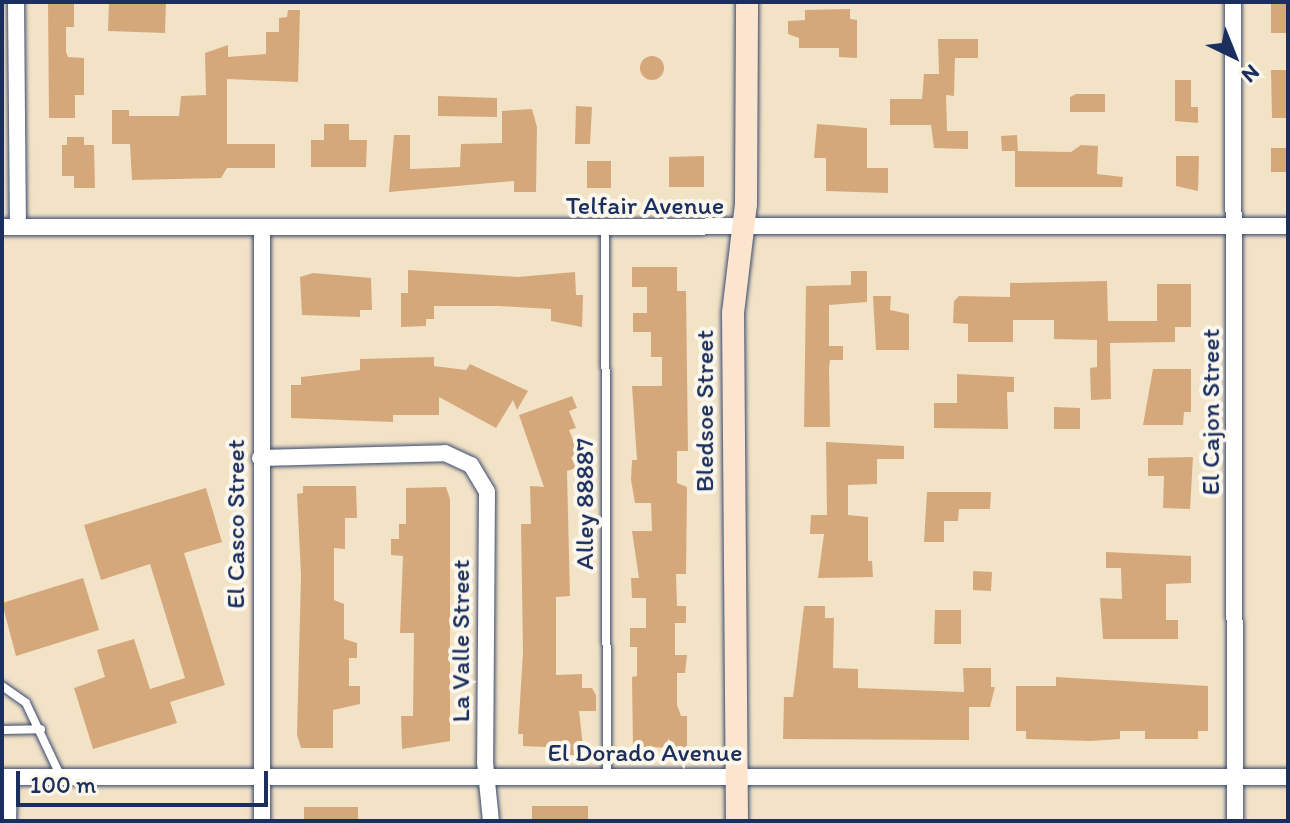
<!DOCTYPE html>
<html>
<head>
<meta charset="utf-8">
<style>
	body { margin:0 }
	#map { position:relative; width:1290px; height:823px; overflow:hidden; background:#f2e3c7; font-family:Itim,sans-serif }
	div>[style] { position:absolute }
	.building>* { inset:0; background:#d5a87c }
	.round { border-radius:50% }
	.roads { filter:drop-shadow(0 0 2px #3b4a6e) drop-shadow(0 0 2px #3b4a6e) }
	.lane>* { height:8px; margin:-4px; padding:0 4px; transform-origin:4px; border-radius:4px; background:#fff }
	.street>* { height:16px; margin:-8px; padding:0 8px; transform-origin:8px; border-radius:8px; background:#fff }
	.secondary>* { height:22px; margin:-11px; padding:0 11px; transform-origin:11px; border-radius:11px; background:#fbe5cf }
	span { translate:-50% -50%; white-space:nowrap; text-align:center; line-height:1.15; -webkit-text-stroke:8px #fbf7ec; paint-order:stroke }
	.street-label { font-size:26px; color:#1b2f5e }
	.frame { position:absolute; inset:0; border:4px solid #1b2f5e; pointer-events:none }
	.north { position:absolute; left:1194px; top:16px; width:80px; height:80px; -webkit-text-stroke:6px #fbf7ec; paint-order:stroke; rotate:137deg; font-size:22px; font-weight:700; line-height:32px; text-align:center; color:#1b2f5e }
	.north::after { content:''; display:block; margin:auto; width:28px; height:36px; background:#1b2f5e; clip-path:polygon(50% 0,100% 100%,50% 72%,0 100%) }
	.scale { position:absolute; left:16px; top:771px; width:252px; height:36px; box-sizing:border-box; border:4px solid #1b2f5e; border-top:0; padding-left:10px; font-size:24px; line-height:28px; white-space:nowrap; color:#1b2f5e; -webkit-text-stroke:6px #fbf7ec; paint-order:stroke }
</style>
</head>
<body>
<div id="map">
	<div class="building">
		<div style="clip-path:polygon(48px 2px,74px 2px,74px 27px,66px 27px,66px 52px,68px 57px,84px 58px,84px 95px,75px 95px,75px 118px,49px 118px)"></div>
		<div style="clip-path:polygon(109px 2px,166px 2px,165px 33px,108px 31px)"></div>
		<div style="clip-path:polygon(1271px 2px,1288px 2px,1288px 33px,1271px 33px)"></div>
		<div style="clip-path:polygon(850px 9px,850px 19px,857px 20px,857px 58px,839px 57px,839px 48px,799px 48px,799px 38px,788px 34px,788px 21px,805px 20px,805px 10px)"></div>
		<div style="clip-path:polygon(288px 10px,300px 10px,298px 82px,227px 79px,227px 144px,275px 144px,275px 168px,227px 168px,221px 178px,132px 180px,130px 144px,112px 144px,112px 110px,129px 110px,129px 116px,179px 116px,181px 96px,206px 95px,205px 53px,228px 45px,228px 57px,266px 54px,266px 32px,279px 32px,279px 18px,287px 17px)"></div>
		<div style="clip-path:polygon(938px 39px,978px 39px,978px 58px,955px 58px,954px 96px,946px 95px,947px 131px,968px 131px,968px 149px,934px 148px,931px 125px,890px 125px,890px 99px,922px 99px,924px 74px,939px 74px)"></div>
		<div class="round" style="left:640px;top:56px;width:24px;height:24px"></div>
		<div style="clip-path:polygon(1271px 70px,1288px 70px,1288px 118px,1272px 118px)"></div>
		<div style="clip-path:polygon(1175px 80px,1191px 80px,1191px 107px,1198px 107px,1198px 123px,1175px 121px)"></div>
		<div style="clip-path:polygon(1076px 94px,1105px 94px,1105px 112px,1070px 112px,1070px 97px)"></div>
		<div style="clip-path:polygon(438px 96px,497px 98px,497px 117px,438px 116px)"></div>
		<div style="clip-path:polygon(576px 106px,592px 107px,590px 144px,575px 144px)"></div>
		<div style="clip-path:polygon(532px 109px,537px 127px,536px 192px,514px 192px,514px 181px,389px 192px,394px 135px,410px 135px,410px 169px,460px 167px,461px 144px,502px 143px,502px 111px)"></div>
		<div style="clip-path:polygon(324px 124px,349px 124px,349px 140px,367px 140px,366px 167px,311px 167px,311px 140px,324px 140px)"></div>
		<div style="clip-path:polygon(817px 124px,867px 128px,867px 168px,888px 168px,888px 193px,826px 191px,826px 158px,814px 158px)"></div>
		<div style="clip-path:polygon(1017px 135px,1018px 151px,1071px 152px,1081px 145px,1098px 146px,1097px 174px,1123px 177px,1122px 187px,1015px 187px,1015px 151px,1002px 151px,1001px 136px)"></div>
		<div style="clip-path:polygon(67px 137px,84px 137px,84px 145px,94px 145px,95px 188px,74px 188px,74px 176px,62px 176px,62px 145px,67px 145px)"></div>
		<div style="clip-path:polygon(1271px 148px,1288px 148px,1288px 172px,1271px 172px)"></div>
		<div style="clip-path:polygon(704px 156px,704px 187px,669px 187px,669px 157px)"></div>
		<div style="clip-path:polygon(1176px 156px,1199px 156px,1198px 191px,1176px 186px)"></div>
		<div style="clip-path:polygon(587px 161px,611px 161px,611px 188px,587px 188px)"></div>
		<div style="clip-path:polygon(632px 267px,677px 267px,677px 291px,686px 291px,688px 451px,677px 451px,677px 483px,687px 487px,686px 574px,676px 574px,677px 606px,686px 606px,686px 623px,675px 623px,675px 655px,687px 655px,685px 673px,677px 673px,677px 705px,681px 716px,687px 716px,687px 748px,633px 747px,632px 677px,637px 676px,637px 647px,630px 647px,630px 628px,646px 628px,646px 598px,632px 598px,631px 578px,639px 578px,632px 531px,652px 531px,651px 503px,635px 503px,631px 480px,632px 460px,637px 460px,632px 386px,662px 386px,662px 357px,651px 357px,651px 332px,633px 332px,633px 313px,647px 313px,647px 287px,632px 287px)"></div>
		<div style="clip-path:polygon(408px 270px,518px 277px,575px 272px,576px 295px,583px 295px,582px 327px,551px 321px,551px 309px,499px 306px,434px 306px,434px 319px,426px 319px,426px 326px,401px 327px,401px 293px,408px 293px)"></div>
		<div style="clip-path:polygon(851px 271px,867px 271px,867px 302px,829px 305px,829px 346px,843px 346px,843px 360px,830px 360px,829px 368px,830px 427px,804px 427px,806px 286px,851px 285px)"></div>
		<div style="clip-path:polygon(313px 273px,371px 278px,372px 310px,360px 310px,360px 317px,302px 315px,300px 277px)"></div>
		<div style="clip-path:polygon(1107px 281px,1108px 321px,1157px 321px,1157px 284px,1191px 284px,1191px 327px,1175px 327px,1175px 342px,1110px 343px,1111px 399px,1091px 400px,1090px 368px,1097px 367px,1097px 340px,1054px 339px,1054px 320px,1013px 320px,1013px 342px,968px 342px,968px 324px,953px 323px,954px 301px,959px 296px,1010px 297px,1010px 283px)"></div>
		<div style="clip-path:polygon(873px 296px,891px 296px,890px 310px,909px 314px,909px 350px,876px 350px)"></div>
		<div style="clip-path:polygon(434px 357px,434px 366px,466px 370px,470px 364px,528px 391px,517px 410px,513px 400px,496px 428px,439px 397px,439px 415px,393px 415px,393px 422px,291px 418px,291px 385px,301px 385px,301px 377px,360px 370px,360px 359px)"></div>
		<div style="clip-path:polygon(1153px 369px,1191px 369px,1191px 412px,1184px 412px,1183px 425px,1143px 425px)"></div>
		<div style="clip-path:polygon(957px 374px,1014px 377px,1014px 392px,1007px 392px,1008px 429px,934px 428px,934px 403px,957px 403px)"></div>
		<div style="clip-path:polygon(572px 396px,577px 408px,569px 411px,576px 428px,569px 430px,579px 455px,571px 457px,576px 468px,567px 471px,570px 596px,556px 597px,556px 675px,582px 674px,582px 688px,592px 688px,596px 695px,596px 711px,579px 711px,584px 755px,568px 755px,568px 748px,523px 746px,523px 734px,518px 734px,523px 652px,521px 524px,531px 524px,530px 486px,544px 487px,519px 415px)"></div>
		<div style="clip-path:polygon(1054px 407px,1080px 408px,1080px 429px,1054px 429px)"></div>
		<div style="clip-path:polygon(826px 442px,904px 446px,904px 459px,877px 459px,877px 484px,848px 485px,848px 515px,868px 517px,868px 561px,872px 561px,873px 577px,818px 578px,824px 534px,810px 534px,811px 515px,827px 515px)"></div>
		<div style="clip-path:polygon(1193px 457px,1190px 509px,1163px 508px,1164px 476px,1148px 476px,1148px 458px)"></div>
		<div style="clip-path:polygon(303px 486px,356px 486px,357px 518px,345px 518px,345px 549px,334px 548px,334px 600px,344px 604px,344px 639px,357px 643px,357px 658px,349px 658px,349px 686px,360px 686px,360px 704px,333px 710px,333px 748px,301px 748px,297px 735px,301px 575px,297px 494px,303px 493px)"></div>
		<div style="clip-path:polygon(446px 487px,450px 499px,450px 741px,402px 749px,401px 716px,413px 716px,414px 633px,400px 633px,403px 556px,391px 555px,391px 539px,399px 539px,399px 524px,406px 524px,406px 488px)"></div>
		<div style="clip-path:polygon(206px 488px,222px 542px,184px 553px,225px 685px,170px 702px,177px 723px,93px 749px,74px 688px,105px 677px,97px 650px,134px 639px,150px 689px,185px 678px,150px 564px,101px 580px,84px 525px)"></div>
		<div style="clip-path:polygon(927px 492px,991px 492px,990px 509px,959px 509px,958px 521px,944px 521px,944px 542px,924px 542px)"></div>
		<div style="clip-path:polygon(1106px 552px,1191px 556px,1191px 583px,1166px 584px,1166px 620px,1178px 620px,1178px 639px,1103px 639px,1100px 598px,1122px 599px,1121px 568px,1106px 568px)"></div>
		<div style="clip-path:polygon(973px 571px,992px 572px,991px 591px,973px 590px)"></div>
		<div style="clip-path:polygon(83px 578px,99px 630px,16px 656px,2px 603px)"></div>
		<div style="clip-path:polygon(804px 606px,825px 606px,825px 618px,834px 618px,833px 668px,858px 669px,858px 688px,964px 692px,963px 668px,991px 668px,991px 687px,995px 687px,990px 707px,969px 707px,969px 740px,783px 739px,784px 697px,793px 697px)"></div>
		<div style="clip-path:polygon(935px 610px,961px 610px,961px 644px,934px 644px)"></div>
		<div style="clip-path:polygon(1056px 677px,1208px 686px,1208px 731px,1198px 731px,1198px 739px,1145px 739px,1145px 731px,1120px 731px,1120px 739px,1090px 741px,1026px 739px,1026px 731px,1016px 731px,1016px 686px,1056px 686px)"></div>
		<div style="clip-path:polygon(532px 806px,588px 806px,588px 821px,532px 821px)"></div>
		<div style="clip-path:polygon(304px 807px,358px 807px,358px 821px,304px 821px)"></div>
	</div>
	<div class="roads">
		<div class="lane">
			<div style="left:605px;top:231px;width:547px;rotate:89.79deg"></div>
			<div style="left:2px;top:686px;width:29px;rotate:35deg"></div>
			<div style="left:26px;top:703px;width:82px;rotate:64.7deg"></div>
			<div style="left:2px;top:730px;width:39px;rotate:-1deg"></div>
		</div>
		<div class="street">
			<div style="left:16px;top:2px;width:225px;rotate:89.5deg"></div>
			<div style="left:1233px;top:2px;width:819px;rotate:89.86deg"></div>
			<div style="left:2px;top:227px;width:1286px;rotate:-0.04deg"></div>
			<div style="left:260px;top:458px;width:185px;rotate:-1.5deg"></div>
			<div style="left:445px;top:453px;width:29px;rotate:25deg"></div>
			<div style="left:471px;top:465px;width:31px;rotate:59deg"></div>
			<div style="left:487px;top:492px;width:270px;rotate:90.4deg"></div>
			<div style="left:485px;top:762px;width:59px;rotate:84.2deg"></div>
			<div style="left:2px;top:777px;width:1286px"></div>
			<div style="left:8px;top:821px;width:44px;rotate:-88.7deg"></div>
			<div style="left:262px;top:821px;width:594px;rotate:-90deg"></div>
		</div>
		<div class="secondary">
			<div style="left:737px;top:821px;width:508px;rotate:-90.45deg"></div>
			<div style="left:733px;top:313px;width:110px;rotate:-83.2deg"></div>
			<div style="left:746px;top:204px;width:202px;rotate:-89.7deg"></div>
		</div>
	</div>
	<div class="street-label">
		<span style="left:645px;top:206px">Telfair Avenue</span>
		<span style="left:705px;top:411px;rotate:-90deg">Bledsoe Street</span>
		<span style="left:1211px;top:412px;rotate:-90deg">El Cajon Street</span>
		<span style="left:585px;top:504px;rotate:-90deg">Alley 88887</span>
		<span style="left:236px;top:524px;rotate:-90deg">El Casco Street</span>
		<span style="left:461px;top:641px;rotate:-90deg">La Valle Street</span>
		<span style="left:645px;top:753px">El Dorado Avenue</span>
	</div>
	<div class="frame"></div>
	<div class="north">N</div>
	<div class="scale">100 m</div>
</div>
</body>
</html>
